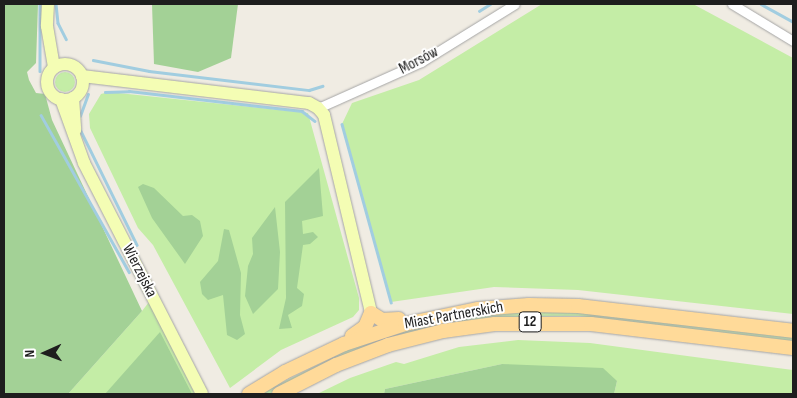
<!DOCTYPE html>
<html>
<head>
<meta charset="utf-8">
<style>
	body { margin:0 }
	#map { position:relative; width:797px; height:398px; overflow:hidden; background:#f0ece3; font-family:"Sofia Sans Condensed",sans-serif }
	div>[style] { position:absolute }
	.grass>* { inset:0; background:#c4eda6 }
	.round { border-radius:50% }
	.forest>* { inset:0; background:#a3d196 }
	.stream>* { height:2.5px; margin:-1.25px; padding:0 1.25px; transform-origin:1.25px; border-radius:1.25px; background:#a1cde0 }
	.roads { filter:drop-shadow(0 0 1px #a5a5a5) drop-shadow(0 0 1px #a5a5a5) }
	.street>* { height:9px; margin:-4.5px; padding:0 4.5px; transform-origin:4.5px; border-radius:4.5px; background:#fff }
	.secondary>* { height:12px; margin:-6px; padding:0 6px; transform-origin:6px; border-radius:6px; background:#f4fdb4 }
	.secondary>.ring { margin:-6px; padding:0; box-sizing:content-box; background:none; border:12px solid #f4fdb4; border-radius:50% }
	.primary>* { height:14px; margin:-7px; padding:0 7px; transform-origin:7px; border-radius:7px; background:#ffda99 }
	span { translate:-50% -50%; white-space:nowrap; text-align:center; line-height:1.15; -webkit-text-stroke:4px #fff; paint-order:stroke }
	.shield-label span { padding:1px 4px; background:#fff; border:1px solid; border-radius:4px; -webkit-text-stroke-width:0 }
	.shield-label { font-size:15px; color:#1e1e1e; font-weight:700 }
	.street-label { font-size:16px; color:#1e1e1e }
	.frame { position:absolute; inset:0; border:5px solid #1e1e1e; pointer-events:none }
	.north { position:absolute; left:20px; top:328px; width:50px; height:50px; -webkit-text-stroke:4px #fff; paint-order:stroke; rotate:268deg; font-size:14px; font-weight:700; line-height:20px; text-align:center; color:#1e1e1e }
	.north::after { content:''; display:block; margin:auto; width:18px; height:22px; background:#1e1e1e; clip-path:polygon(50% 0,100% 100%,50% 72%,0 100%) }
</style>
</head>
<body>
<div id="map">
	<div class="grass">
		<div style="clip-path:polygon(542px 4px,693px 4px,793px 58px,793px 314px,578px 290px,494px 287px,391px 302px,342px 124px,352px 103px,419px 80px)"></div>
		<div class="round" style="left:55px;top:72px;width:20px;height:20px"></div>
		<div style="clip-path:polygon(109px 92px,308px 113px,359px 298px,359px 310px,353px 317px,281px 350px,230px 388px,153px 245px,138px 228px,90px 128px,89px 114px,101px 94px)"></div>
		<div style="clip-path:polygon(149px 302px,195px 394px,68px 394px,142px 311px)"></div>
		<div style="clip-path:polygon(520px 311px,580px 312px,793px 336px,793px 342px,579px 316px,503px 317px,469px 321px,311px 371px,269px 394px,259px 394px,374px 337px,461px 317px)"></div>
		<div style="clip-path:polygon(518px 340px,590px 343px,793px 370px,793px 394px,614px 394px,617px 381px,502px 364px,385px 389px,384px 394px,317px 394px,350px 378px,396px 362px,404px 364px,459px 347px)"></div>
	</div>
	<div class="forest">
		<div style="clip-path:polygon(4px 4px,38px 4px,36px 63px,27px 72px,29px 80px,36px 93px,45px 94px,52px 120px,142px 311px,68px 394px,4px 394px)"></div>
		<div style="clip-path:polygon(152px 4px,238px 4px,231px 58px,198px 72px,154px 64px)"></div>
		<div style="clip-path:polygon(319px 168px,323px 216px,302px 221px,303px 234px,313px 232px,318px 237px,310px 244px,303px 245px,297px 288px,304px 294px,302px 306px,288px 315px,292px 328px,279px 329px,286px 298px,285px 202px)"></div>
		<div style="clip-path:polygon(143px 184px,154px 188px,183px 216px,192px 215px,200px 221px,203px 236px,185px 264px,152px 218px,138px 187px)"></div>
		<div style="clip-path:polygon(275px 207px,280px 252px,278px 289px,253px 314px,245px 296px,248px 266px,253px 254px,252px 238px)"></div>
		<div style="clip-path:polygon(224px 229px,229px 230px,241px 273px,240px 315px,245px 334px,237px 340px,227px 335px,223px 295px,208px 300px,202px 294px,200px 282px,218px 261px)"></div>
		<div style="clip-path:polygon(160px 332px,192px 394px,105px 394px)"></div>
		<div style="clip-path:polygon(502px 364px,603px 368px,617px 381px,614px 394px,384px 394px,385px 389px)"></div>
	</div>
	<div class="stream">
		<div style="left:40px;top:4px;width:67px;rotate:90deg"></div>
		<div style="left:56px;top:4px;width:19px;rotate:84deg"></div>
		<div style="left:58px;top:23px;width:18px;rotate:63deg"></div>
		<div style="left:761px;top:4px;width:37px;rotate:29deg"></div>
		<div style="left:479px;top:11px;width:13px;rotate:-32deg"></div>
		<div style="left:93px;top:60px;width:57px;rotate:11.1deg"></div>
		<div style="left:149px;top:71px;width:161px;rotate:6.8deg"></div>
		<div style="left:309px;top:90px;width:14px;rotate:-17deg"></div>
		<div style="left:105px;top:92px;width:24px;rotate:-2deg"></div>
		<div style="left:129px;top:91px;width:174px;rotate:6.6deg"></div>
		<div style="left:302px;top:111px;width:16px;rotate:38deg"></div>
		<div style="left:41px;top:115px;width:180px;rotate:60.7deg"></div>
		<div style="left:80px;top:116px;width:23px;rotate:-70deg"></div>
		<div style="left:342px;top:124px;width:185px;rotate:74.6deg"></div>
		<div style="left:80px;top:129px;width:129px;rotate:63.8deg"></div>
	</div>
	<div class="roads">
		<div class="street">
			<div style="left:732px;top:4px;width:71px;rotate:31.2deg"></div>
			<div style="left:318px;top:108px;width:113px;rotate:-24.1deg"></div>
			<div style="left:421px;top:62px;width:110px;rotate:-31.7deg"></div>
		</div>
		<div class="secondary">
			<div style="left:48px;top:4px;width:22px;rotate:93deg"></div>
			<div style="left:47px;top:26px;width:42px;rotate:80.3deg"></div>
			<div class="ring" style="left:47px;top:64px;width:24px;height:24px"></div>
			<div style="left:82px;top:76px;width:229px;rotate:6.8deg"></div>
			<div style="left:309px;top:103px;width:10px;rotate:29deg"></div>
			<div style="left:318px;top:108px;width:9px;rotate:49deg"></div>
			<div style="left:324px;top:115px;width:204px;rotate:76.6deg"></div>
			<div style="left:73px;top:98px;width:32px;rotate:86deg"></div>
			<div style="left:61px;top:99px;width:68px;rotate:70.2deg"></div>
			<div style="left:84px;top:163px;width:259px;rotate:62.9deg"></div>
		</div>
		<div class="primary">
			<div style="left:352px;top:336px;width:16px;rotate:-35deg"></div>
			<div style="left:365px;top:327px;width:15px;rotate:-67deg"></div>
			<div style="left:371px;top:313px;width:13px;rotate:32deg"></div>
			<div style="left:382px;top:320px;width:17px;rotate:-3deg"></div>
			<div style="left:249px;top:394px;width:42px;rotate:-31.4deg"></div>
			<div style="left:285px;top:372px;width:65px;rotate:-25.4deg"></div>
			<div style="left:344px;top:344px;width:64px;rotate:-18.2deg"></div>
			<div style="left:405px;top:324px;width:75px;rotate:-11.6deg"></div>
			<div style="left:478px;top:309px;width:51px;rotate:-4.5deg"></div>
			<div style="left:529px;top:305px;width:49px;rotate:1.2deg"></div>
			<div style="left:578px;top:306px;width:216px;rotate:6.6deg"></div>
			<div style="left:279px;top:394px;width:64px;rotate:-27deg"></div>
			<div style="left:336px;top:365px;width:56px;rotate:-21deg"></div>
			<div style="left:388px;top:345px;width:57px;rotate:-14.3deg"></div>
			<div style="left:443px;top:331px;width:52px;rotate:-7.7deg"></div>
			<div style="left:495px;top:324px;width:96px"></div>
			<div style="left:591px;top:324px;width:203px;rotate:6.8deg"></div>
		</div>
	</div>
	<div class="shield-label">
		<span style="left:530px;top:322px">12</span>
	</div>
	<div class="street-label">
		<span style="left:419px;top:61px;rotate:-28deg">Morsów</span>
		<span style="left:139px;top:271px;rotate:63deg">Wierzejska</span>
		<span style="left:454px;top:316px;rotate:-10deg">Miast Partnerskich</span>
	</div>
	<div class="frame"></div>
	<div class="north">N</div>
</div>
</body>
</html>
